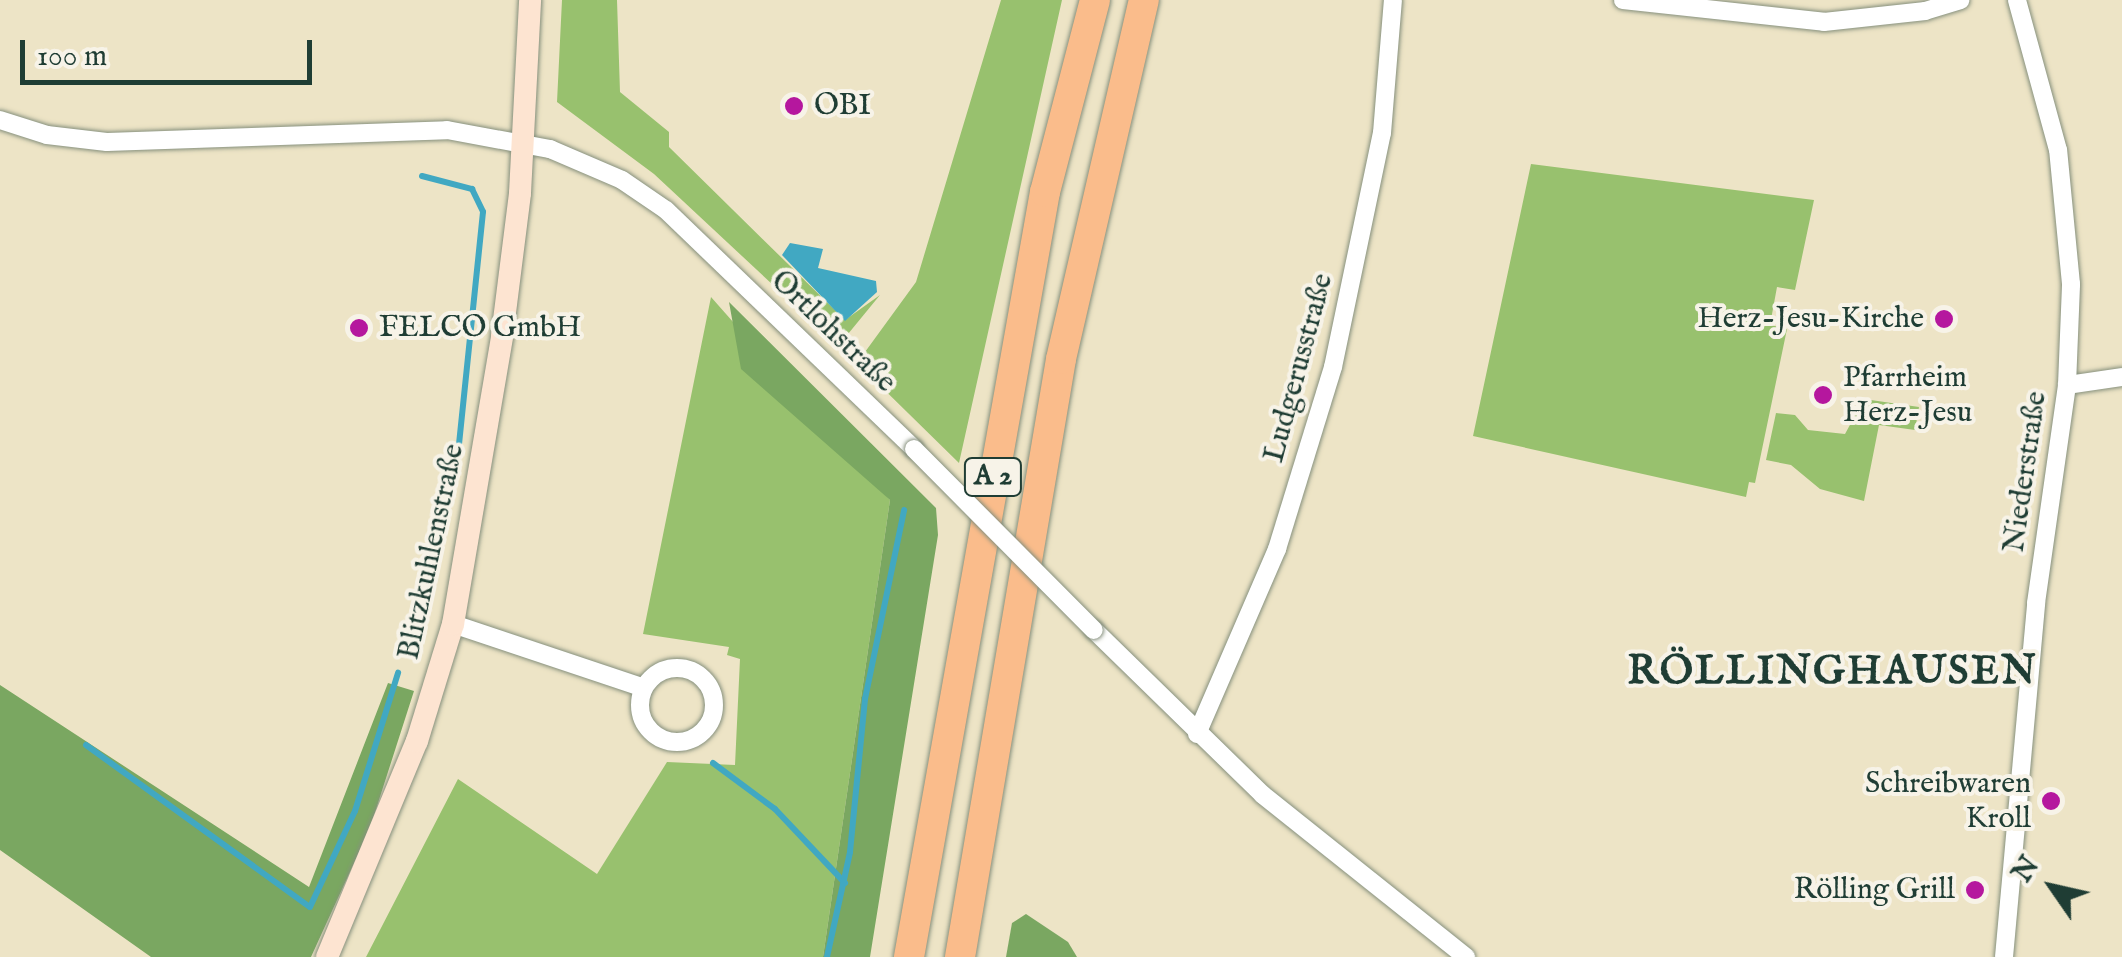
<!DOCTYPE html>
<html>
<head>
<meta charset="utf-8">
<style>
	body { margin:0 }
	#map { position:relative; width:2122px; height:957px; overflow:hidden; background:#ede4c6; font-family:"IM FELL English",serif }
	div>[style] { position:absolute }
	.green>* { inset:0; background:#98c16e }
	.forest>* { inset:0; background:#7aa761 }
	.water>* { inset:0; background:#41a8c2 }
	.stream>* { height:6px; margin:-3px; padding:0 3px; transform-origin:3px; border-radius:3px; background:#41a8c2 }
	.roads { filter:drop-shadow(0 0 2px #86907d) drop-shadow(0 0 2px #86907d) }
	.minor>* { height:18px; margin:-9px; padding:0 9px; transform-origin:9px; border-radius:9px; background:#fff }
	.minor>.ring { margin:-9px; padding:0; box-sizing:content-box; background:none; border:18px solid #fff; border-radius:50% }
	.secondary>* { height:22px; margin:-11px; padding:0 11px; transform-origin:11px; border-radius:11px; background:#fde4d1 }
	.motorway>* { height:30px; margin:-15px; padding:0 15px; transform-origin:15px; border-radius:15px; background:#fabc8b }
	.bridges { filter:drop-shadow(0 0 2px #86907d) drop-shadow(0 0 2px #86907d) }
	.minor-bridge>* { height:18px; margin:-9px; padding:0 9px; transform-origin:9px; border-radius:9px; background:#fff }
	.dots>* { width:28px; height:28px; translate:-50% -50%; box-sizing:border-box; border:5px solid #f7f3e8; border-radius:50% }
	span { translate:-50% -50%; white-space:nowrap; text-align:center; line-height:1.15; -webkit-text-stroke:8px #f7f3e8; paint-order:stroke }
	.shield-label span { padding:2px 8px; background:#f7f3e8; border:2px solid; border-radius:8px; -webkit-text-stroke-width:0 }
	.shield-label { font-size:28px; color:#1f3d34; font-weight:700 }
	.poi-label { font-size:30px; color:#1f3d34 }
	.left { translate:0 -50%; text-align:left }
	.right { translate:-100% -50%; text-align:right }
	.street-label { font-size:30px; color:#1f3d34 }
	.district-label { font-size:40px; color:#1f3d34; font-weight:700; letter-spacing:2.5px }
	.north { position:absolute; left:2002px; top:837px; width:100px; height:100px; -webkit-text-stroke:8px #f7f3e8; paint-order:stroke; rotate:304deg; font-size:28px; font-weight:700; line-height:40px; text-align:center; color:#1f3d34 }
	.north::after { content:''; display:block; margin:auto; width:35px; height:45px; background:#1f3d34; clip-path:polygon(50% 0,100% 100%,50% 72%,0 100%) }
	.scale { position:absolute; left:20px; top:40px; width:292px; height:45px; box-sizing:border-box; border:5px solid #1f3d34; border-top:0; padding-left:12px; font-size:30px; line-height:35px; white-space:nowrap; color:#1f3d34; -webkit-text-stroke:8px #f7f3e8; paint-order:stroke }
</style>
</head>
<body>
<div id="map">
	<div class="green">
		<div style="clip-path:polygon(562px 0,617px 0,620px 92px,669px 132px,669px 147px,845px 320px,880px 295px,848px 334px,831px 339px,654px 174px,557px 102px)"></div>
		<div style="clip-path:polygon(1001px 0,1062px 0,959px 463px,857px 363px,916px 282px)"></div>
		<div style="clip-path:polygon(1531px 164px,1814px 200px,1795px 290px,1777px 287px,1770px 325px,1787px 329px,1755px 483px,1749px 482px,1746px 497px,1473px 436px)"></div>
		<div style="clip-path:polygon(711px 297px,890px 500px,823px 957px,366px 957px,458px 779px,597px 874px,667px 762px,735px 765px,740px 659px,727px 655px,729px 647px,643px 634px)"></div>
		<div style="clip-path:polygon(1864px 399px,1919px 407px,1915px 430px,1879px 425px,1864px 501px,1820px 489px,1791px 465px,1766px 460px,1776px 413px,1795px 415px,1808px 430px,1845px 434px)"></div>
	</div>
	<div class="forest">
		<div style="clip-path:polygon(729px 302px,936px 508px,938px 535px,870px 957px,823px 957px,890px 500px,741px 369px)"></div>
		<div style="clip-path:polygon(388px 683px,414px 691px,370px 828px,311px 957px,151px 957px,0 850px,0 685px,309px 887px)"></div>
		<div style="clip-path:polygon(1026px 914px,1068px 942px,1077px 957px,1006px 957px,1012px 923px)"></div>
	</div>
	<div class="water">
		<div style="clip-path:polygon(790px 243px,823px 249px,818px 268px,876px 281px,877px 292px,845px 321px,782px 255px)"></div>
	</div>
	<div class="stream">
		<div style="left:422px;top:176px;width:52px;rotate:14.6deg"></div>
		<div style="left:472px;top:189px;width:25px;rotate:64deg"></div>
		<div style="left:483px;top:212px;width:251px;rotate:95.9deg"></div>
		<div style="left:457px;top:462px;width:30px;rotate:116deg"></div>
		<div style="left:86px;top:745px;width:276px;rotate:35.9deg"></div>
		<div style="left:310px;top:907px;width:106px;rotate:-64.9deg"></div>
		<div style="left:355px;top:811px;width:145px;rotate:-72.7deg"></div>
		<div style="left:713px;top:763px;width:77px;rotate:36.6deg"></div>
		<div style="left:775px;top:809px;width:102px;rotate:46.6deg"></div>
		<div style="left:827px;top:957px;width:107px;rotate:-77.6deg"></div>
		<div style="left:850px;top:852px;width:154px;rotate:-84.4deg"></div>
		<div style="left:865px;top:699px;width:193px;rotate:-78.3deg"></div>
	</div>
	<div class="roads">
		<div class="minor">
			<div style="left:1623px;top:0;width:202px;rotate:6.2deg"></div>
			<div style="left:1824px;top:22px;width:102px;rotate:-6.2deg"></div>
			<div style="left:1925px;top:11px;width:37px;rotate:-17deg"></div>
			<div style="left:0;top:120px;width:49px;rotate:17.7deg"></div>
			<div style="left:47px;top:135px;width:60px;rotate:6.7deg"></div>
			<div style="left:107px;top:142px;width:340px;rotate:-2deg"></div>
			<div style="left:447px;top:130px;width:105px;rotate:10.5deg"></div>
			<div style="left:550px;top:149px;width:78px;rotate:23.3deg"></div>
			<div style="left:622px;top:180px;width:53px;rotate:34.3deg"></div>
			<div style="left:666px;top:210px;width:344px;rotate:43.9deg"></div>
			<div style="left:2067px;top:385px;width:56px;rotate:-8.3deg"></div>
			<div style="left:453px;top:624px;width:201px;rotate:18.5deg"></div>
			<div style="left:1094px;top:630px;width:236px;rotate:44.3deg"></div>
			<div style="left:1263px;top:795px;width:260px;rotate:38.6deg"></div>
			<div class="ring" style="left:640px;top:668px;width:56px;height:56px"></div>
			<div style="left:1197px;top:734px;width:202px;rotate:-66.6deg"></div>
			<div style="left:1277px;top:549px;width:190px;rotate:-72.9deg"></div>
			<div style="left:1333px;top:367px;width:239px;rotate:-78.2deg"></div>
			<div style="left:1382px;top:133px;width:133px;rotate:-85.3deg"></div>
			<div style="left:2004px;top:957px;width:355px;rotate:-84.8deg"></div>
			<div style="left:2036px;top:603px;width:220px;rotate:-81.9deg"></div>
			<div style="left:2067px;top:385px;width:101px;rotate:-87.7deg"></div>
			<div style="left:2071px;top:284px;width:135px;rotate:-95.5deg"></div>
			<div style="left:2058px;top:150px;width:156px;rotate:-105.3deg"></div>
		</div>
		<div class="secondary">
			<div style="left:327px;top:957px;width:234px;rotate:-67.4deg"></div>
			<div style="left:417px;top:741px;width:122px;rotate:-72.9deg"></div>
			<div style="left:453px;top:624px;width:292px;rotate:-80.3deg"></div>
			<div style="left:502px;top:336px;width:144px;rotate:-82.8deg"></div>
			<div style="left:520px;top:193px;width:193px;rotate:-87deg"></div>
		</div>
		<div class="motorway">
			<div style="left:909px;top:957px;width:777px;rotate:-79.92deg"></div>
			<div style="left:1045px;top:192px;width:198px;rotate:-75.4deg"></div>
			<div style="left:960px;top:957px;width:606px;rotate:-80.41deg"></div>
			<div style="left:1061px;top:359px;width:368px;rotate:-77deg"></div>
		</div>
	</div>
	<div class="bridges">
		<div class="minor-bridge">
			<div style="left:914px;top:449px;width:255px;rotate:45.2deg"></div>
		</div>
	</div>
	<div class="dots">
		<div style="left:794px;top:106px;background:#b5179e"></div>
		<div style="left:1944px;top:319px;background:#b5179e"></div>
		<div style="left:359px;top:328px;background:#b5179e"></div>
		<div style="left:1823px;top:395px;background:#b5179e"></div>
		<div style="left:2051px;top:801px;background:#b5179e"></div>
		<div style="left:1975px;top:890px;background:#b5179e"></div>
	</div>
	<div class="shield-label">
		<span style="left:993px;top:477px">A 2</span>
	</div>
	<div class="poi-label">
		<span class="left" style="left:814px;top:106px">OBI</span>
		<span class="right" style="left:1924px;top:319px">Herz-Jesu-Kirche</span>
		<span class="left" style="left:379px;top:328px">FELCO GmbH</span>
		<span class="left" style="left:1843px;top:395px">Pfarrheim<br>Herz-Jesu</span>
		<span class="right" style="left:2031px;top:801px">Schreibwaren<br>Kroll</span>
		<span class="right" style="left:1955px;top:890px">Rölling Grill</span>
	</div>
	<div class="street-label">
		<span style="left:833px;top:332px;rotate:44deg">Ortlohstraße</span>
		<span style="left:1299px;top:368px;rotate:-75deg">Ludgerusstraße</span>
		<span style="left:2026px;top:472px;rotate:-82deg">Niederstraße</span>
		<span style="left:432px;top:552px;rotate:-78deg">Blitzkuhlenstraße</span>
	</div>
	<div class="district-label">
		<span style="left:1833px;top:673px">RÖLLINGHAUSEN</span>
	</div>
	<div class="north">N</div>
	<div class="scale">100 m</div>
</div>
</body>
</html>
